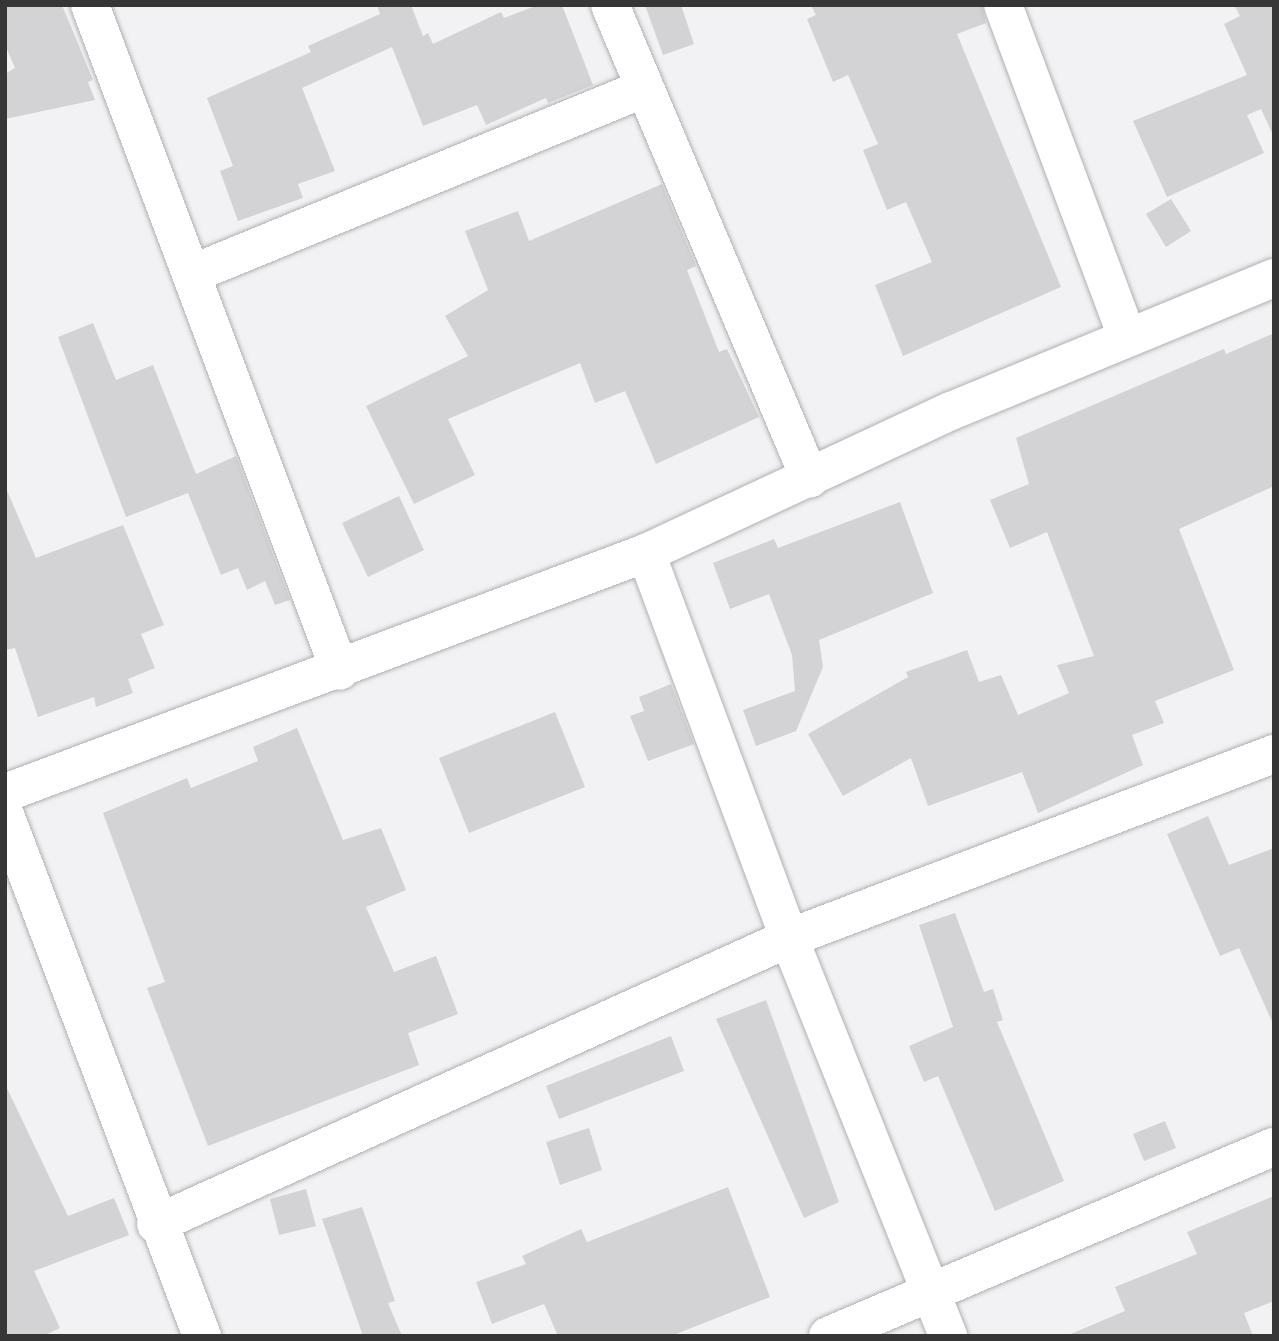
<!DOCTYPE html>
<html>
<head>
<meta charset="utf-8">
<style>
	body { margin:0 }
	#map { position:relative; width:1279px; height:1341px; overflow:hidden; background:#f2f2f5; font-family:Ubuntu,sans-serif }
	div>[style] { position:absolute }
	.building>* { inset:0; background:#d3d3d6 }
	.roads { filter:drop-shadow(0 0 2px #afb0b2) drop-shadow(0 0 2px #afb0b2) }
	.minor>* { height:38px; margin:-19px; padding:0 19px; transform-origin:19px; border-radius:19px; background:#fff }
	span { translate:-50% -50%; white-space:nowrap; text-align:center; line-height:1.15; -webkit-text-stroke:5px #fff; paint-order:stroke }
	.frame { position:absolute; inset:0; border:7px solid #363637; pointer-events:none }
</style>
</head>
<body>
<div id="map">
	<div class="building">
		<div style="clip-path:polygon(5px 5px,62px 5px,93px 80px,88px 82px,95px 100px,5px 119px,5px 74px,15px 68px,5px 45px)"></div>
		<div style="clip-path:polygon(377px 5px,411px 5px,423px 36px,428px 33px,433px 44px,501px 12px,504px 18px,538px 5px,562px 5px,593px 85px,548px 103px,546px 98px,486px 125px,477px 105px,423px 126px,392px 47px,302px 88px,335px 171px,298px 184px,303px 198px,238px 221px,220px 171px,233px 166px,207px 98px,311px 52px,308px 46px,380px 14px)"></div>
		<div style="clip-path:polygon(645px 5px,681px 5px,694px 44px,663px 55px)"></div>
		<div style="clip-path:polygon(811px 5px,982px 5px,986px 23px,957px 34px,1061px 287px,903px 356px,875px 285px,932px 262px,906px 202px,887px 210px,863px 150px,878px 144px,848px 75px,833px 82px,807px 19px,816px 15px)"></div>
		<div style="clip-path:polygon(1234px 5px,1274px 5px,1274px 137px,1261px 109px,1247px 115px,1264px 153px,1167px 197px,1133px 121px,1247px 75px,1224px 24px,1240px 16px)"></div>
		<div style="clip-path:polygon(662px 184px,696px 266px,687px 270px,719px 352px,727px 349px,759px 417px,656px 464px,625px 391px,595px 403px,580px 363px,448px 419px,475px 475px,414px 504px,366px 406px,468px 356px,445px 316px,488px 290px,465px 231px,518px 211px,529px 241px)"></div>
		<div style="clip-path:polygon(1171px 199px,1191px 231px,1166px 247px,1146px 214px)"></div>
		<div style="clip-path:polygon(93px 323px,116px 380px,153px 365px,196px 474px,236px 456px,290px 600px,275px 605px,265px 581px,247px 590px,238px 568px,221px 575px,188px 493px,126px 517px,58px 337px)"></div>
		<div style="clip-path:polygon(1274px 333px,1274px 486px,1179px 529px,1234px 670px,1155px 701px,1164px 723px,1132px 735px,1143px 765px,1038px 813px,1022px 772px,928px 806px,911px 758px,843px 796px,808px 734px,908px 677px,906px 672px,967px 650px,979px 682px,1001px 675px,1018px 715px,1069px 693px,1057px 665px,1094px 656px,1047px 532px,1010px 548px,990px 500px,1029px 484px,1016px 438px,1224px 349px,1226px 354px)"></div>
		<div style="clip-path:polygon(5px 486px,36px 558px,123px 525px,164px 625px,141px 634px,155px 668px,128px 679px,133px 693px,96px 707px,94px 697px,38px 717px,15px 648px,5px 650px)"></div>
		<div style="clip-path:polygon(399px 496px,424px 550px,368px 577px,342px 523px)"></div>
		<div style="clip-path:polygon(900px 502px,933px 593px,819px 640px,823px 667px,796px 731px,756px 746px,743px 710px,795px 691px,792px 655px,769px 594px,730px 609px,713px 563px,774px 539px,778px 548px)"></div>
		<div style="clip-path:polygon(671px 684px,694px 744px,648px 761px,630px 716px,644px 711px,639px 697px)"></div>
		<div style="clip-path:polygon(555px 712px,585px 787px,469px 833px,439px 758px)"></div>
		<div style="clip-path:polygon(297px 728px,343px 840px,381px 828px,406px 890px,366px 907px,394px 972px,436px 956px,458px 1014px,408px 1033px,419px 1065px,208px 1146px,147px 988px,165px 982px,103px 813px,187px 778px,191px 788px,258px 761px,253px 747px)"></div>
		<div style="clip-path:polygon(1208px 816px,1229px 865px,1274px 848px,1274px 1026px,1239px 948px,1220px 956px,1167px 834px)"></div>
		<div style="clip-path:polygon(955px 913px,984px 992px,993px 989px,1003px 1020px,997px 1022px,1064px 1181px,995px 1211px,938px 1076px,924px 1082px,909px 1046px,953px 1027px,919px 925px)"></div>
		<div style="clip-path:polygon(766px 1000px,839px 1202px,804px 1218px,716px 1019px)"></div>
		<div style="clip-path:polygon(671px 1036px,684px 1071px,559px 1119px,546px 1086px)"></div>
		<div style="clip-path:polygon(5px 1084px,68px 1216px,114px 1198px,129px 1235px,34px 1271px,60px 1328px,43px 1336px,5px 1336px)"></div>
		<div style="clip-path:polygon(1165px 1121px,1176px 1148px,1144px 1161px,1133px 1134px)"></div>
		<div style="clip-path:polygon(589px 1128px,602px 1170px,560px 1185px,546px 1142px)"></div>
		<div style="clip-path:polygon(728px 1187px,770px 1297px,671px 1336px,558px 1336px,544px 1304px,492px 1324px,476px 1282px,526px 1264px,522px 1256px,581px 1229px,587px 1242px)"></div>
		<div style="clip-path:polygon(306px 1189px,316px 1226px,279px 1235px,270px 1199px)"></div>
		<div style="clip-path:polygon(1274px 1196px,1274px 1301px,1244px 1313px,1253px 1336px,1066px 1336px,1125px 1311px,1115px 1287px,1197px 1254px,1187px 1232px)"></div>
		<div style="clip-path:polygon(362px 1207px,395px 1301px,388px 1303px,402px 1336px,363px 1336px,322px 1219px)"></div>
	</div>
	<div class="roads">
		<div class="minor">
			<div style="left:90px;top:5px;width:711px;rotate:69.43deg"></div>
			<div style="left:610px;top:5px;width:514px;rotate:67.12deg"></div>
			<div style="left:1003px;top:5px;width:353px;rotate:69.5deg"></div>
			<div style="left:194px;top:273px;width:485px;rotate:-22.3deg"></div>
			<div style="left:646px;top:553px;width:411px;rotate:69.6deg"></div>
			<div style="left:789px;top:938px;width:429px;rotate:68.2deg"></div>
			<div style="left:5px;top:793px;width:684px;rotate:-20.53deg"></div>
			<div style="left:646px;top:553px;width:336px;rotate:-25deg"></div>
			<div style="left:951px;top:411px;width:349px;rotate:-22.4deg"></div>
			<div style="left:5px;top:815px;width:557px;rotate:69.29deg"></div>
			<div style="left:156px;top:1224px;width:695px;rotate:-24.31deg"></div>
			<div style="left:789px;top:938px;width:519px;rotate:-20.78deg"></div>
			<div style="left:828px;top:1336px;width:484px;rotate:-23deg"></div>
		</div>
	</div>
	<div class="frame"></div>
</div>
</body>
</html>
